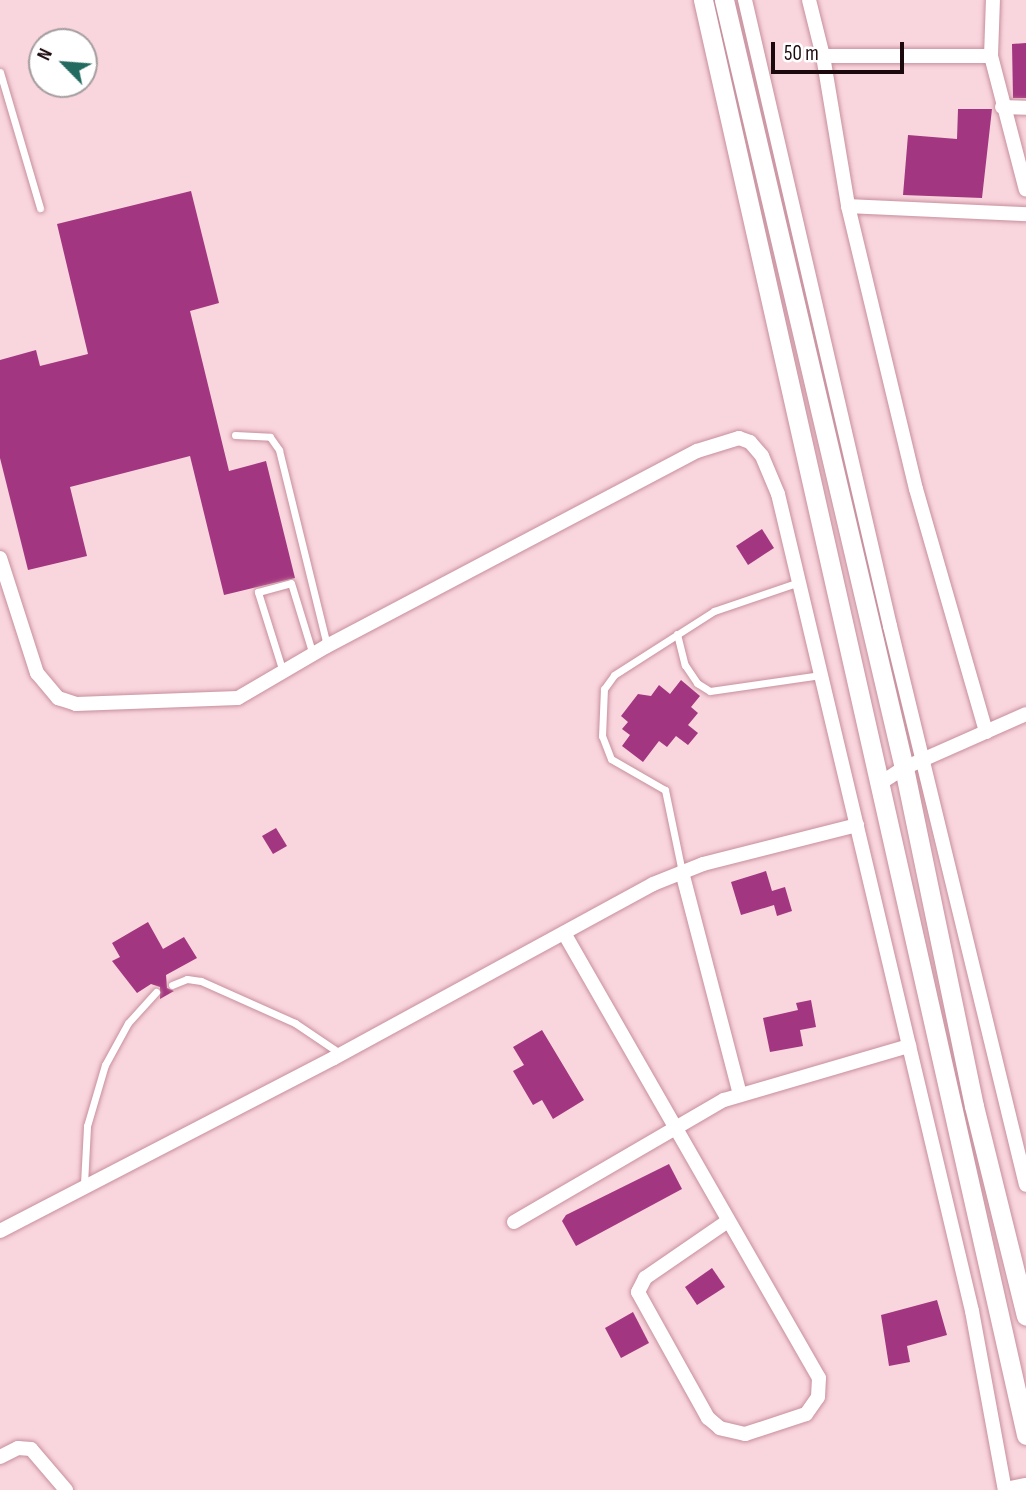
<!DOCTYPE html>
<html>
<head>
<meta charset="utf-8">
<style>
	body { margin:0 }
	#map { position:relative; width:1026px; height:1490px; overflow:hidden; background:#f9d5dd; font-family:"Sofia Sans Condensed",sans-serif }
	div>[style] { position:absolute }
	.building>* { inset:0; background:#a33681 }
	.roads { filter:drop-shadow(0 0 2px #c78f9d) drop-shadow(0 0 2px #c78f9d) }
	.lane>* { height:7px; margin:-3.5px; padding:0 3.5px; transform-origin:3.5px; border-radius:3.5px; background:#fff }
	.street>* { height:14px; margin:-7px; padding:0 7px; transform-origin:7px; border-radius:7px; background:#fff }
	.secondary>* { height:19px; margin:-9.5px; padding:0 9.5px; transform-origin:9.5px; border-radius:9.5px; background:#fff }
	span { translate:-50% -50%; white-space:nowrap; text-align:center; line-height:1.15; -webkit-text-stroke:7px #fff; paint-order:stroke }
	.north { position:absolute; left:28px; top:28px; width:70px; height:70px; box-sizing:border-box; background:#fff; border:2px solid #a49d9f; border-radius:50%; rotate:295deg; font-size:19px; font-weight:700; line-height:28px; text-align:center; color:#1c090e }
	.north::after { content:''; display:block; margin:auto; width:24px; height:32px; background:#236b61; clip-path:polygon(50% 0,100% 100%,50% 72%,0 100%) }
	.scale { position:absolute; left:771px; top:42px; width:133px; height:32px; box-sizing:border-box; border:4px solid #1c090e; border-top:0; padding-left:9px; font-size:21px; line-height:24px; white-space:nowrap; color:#1c090e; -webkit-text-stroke:5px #fff; paint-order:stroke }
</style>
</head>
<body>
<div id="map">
	<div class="building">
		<div style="clip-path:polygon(1026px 43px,1026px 98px,1013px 98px,1012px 44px)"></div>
		<div style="clip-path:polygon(958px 109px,992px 109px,982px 198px,903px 195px,908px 135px,957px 139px)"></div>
		<div style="clip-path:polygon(191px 191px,219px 303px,190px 311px,229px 471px,266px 461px,295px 578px,224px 595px,190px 456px,70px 487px,87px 556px,28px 570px,0 458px,0 360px,36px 350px,40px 366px,88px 354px,57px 224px)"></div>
		<div style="clip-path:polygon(762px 529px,774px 548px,748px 565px,736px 546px)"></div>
		<div style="clip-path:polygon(681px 680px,700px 696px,691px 707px,698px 713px,688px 725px,698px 733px,688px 745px,676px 736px,667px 747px,659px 741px,643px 762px,622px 746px,630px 735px,622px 729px,628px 722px,621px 716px,638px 694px,651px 696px,659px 685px,670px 694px)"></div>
		<div style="clip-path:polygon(276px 828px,287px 846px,273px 854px,262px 836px)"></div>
		<div style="clip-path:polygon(766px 871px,772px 891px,785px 887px,792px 911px,777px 916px,774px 905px,741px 915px,731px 882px)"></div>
		<div style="clip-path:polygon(148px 922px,163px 949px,184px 937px,197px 958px,166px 975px,167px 988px,174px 991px,160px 999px,160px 987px,151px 984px,137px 993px,112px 961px,120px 957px,112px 943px)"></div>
		<div style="clip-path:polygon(811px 1000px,816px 1027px,800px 1030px,803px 1046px,770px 1052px,763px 1018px,798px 1010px,796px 1003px)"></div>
		<div style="clip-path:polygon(542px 1030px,584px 1100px,553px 1119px,542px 1100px,533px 1105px,513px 1071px,524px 1065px,513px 1047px)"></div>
		<div style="clip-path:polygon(669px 1164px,682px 1189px,576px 1246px,562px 1221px,566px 1215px)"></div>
		<div style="clip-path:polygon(712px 1268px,725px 1287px,697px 1305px,685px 1287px)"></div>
		<div style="clip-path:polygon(937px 1300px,947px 1335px,907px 1346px,910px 1362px,889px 1366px,881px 1315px)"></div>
		<div style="clip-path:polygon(633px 1312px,649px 1343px,621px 1358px,605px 1328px)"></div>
	</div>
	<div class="roads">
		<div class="lane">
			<div style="left:0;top:72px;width:142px;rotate:73.6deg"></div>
			<div style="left:235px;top:435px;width:35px;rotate:3deg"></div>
			<div style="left:270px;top:437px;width:16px;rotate:55deg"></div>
			<div style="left:279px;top:450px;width:201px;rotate:76.2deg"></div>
			<div style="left:677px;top:634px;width:32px;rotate:76deg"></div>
			<div style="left:685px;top:665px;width:22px;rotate:56deg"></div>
			<div style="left:697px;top:683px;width:15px;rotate:32deg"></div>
			<div style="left:710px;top:691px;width:112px;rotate:-8.2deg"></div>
			<div style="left:283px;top:672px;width:84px;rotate:-107.4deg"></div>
			<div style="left:258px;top:592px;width:34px;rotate:-15deg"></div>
			<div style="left:291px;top:583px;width:75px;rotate:73deg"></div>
			<div style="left:682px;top:872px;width:84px;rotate:-101.7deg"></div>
			<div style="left:665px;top:790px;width:62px;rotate:-150.1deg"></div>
			<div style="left:611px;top:759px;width:25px;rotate:-111deg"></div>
			<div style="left:602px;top:736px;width:47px;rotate:-87.6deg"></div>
			<div style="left:604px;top:689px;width:17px;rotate:-54deg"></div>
			<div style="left:614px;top:675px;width:119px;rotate:-32.6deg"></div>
			<div style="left:714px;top:611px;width:90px;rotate:-18.8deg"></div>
			<div style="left:172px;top:985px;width:16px;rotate:-22deg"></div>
			<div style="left:187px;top:979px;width:14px;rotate:8deg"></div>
			<div style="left:201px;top:981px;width:103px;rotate:24.1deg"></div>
			<div style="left:295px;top:1023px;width:55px;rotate:34deg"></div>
			<div style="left:84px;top:1184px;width:58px;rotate:-87deg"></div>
			<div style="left:87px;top:1126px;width:64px;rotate:-73.6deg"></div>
			<div style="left:105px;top:1065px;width:48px;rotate:-61.3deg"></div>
			<div style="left:128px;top:1023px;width:42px;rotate:-47.9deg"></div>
		</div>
		<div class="street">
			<div style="left:745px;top:0;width:643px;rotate:76.96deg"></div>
			<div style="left:890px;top:626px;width:575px;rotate:76.33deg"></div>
			<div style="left:809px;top:0;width:58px;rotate:76deg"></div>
			<div style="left:823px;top:56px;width:152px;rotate:80.5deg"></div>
			<div style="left:848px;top:206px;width:291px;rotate:76.5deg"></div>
			<div style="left:916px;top:489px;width:253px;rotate:73.9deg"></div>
			<div style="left:823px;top:56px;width:168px"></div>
			<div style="left:991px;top:56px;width:56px;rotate:-88deg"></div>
			<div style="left:991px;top:56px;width:138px;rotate:75.4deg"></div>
			<div style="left:1002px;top:107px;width:24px;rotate:2deg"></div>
			<div style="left:848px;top:206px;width:178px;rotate:2.6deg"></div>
			<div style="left:0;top:558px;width:121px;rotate:72.2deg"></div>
			<div style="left:37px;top:673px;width:33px;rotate:50deg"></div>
			<div style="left:58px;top:698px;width:19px;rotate:18deg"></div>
			<div style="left:76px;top:704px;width:162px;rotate:-2.1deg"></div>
			<div style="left:238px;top:698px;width:103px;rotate:-30.3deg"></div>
			<div style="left:327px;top:646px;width:418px;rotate:-27.8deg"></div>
			<div style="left:697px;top:451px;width:44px;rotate:-17.2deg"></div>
			<div style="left:739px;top:438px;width:12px;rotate:20deg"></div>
			<div style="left:750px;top:442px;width:18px;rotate:49deg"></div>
			<div style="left:762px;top:456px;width:41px;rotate:67.2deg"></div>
			<div style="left:778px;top:494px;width:840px;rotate:76.64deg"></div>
			<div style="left:972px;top:1311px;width:182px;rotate:79.6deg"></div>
			<div style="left:879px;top:784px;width:30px;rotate:-33deg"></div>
			<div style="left:904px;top:768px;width:133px;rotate:-23.9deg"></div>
			<div style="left:682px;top:872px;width:229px;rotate:75.4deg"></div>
			<div style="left:564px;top:933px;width:513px;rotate:60.19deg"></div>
			<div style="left:819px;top:1378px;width:19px;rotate:93deg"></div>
			<div style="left:818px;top:1397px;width:21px;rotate:125deg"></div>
			<div style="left:806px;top:1414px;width:64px;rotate:161.8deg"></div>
			<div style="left:745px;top:1434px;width:26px;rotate:-167deg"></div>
			<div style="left:720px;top:1428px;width:16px;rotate:-140deg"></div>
			<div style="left:708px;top:1418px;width:144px;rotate:-119.1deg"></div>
			<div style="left:638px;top:1292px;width:16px;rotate:-63deg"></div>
			<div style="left:645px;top:1278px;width:101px;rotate:-34.5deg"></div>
			<div style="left:514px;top:1222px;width:243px;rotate:-30.2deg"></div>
			<div style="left:724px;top:1100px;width:193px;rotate:-16.3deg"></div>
			<div style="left:0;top:1231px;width:376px;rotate:-27.4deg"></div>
			<div style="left:334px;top:1058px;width:363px;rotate:-28.6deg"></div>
			<div style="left:653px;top:884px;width:54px;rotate:-21.8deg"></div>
			<div style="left:703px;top:864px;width:159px;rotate:-14.2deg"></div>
			<div style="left:0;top:1457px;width:20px;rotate:-27deg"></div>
			<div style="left:18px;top:1448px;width:13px;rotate:4deg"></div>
			<div style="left:31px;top:1449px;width:54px;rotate:49.5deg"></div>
			<div style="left:1005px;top:1489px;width:21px;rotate:-11deg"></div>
		</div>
		<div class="secondary">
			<div style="left:703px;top:0;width:1471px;rotate:77.31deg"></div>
			<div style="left:724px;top:0;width:789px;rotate:76.81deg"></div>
			<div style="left:904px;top:768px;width:345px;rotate:78.3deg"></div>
			<div style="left:974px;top:1106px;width:216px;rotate:76.1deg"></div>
		</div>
	</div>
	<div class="north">N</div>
	<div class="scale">50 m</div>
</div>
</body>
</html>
